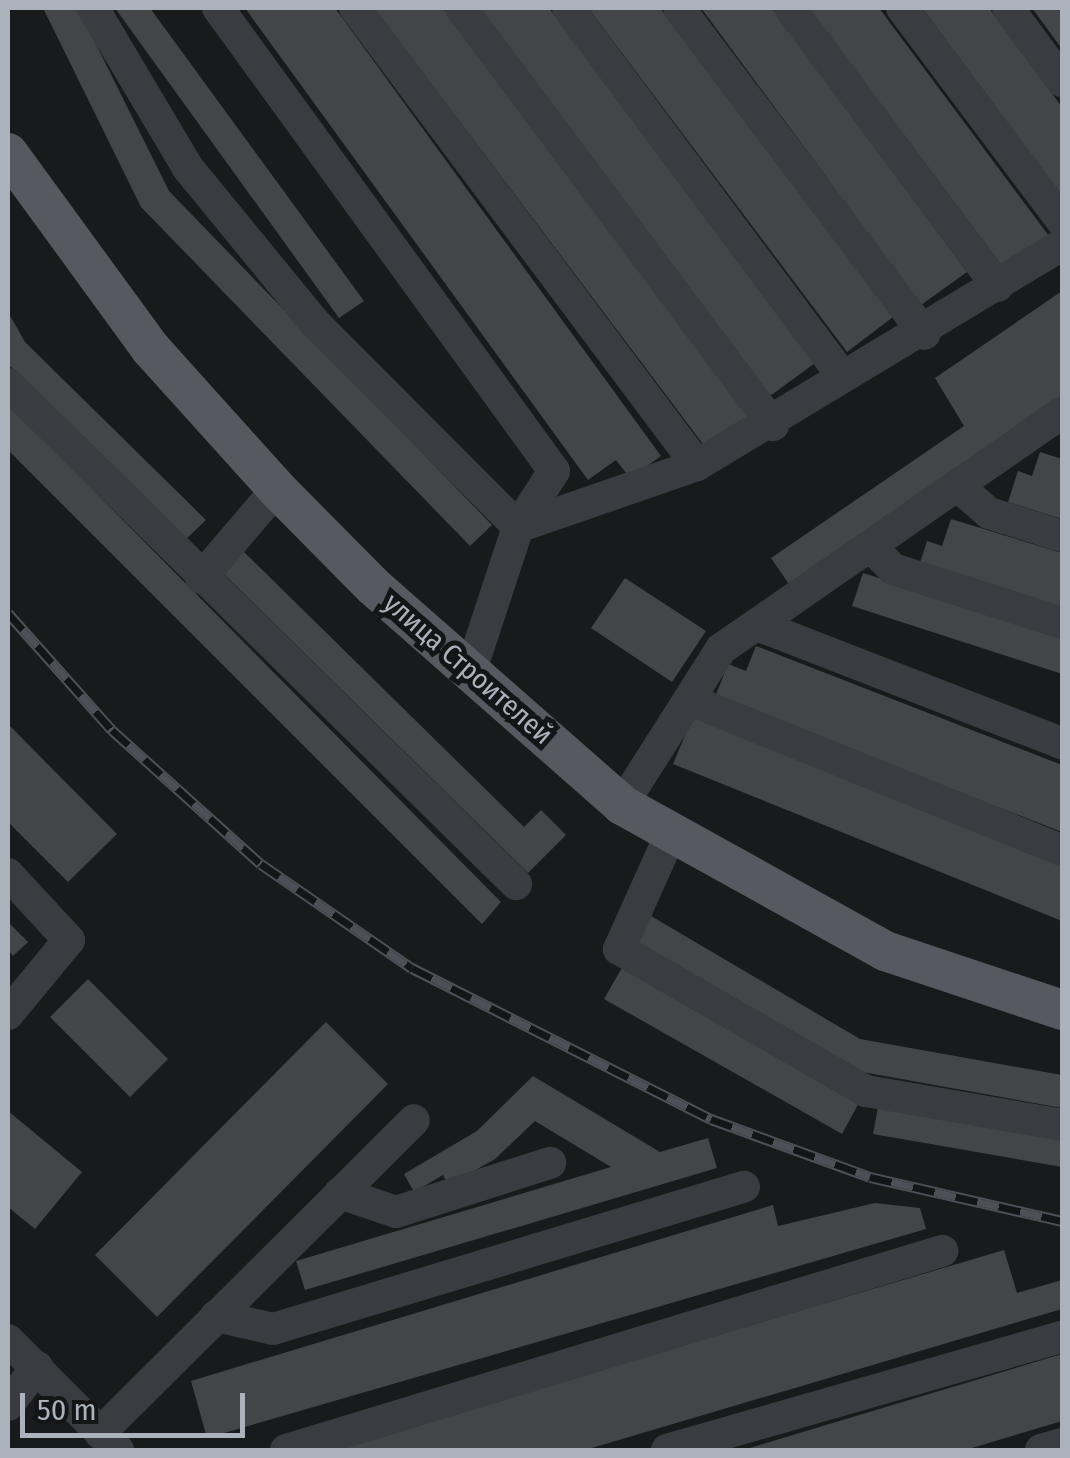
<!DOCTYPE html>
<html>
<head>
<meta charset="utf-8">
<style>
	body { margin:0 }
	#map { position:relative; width:1070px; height:1458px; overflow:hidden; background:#191a1c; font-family:"Fira Sans Condensed",sans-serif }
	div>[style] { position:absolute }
	.building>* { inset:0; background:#444549 }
	.minor>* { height:32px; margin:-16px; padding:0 16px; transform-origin:16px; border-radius:16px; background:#3a3c41 }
	.major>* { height:40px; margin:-20px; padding:0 20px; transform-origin:20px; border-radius:20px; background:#565960 }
	.rail>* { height:11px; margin-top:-5.5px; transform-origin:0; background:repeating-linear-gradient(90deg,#141517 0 22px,#4d5056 0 44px); box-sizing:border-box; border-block:2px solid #4d5056 }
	span { translate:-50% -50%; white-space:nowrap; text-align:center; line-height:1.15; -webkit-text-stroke:10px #141517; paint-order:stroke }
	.street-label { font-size:28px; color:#acb2bb }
	.frame { position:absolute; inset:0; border:10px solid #acb2bb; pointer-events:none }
	.scale { position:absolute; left:20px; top:1393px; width:225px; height:45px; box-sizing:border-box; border:5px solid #acb2bb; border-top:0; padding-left:12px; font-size:30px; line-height:35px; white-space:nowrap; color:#acb2bb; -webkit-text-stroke:8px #141517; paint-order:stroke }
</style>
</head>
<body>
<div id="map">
	<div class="building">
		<div style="clip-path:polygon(43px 8px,78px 8px,169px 191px,492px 525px,470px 546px,141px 207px)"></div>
		<div style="clip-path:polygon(115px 8px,150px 8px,364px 301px,339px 318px)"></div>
		<div style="clip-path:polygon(245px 8px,335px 8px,661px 456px,630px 478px,616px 460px,588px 480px)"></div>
		<div style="clip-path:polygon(374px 8px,443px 8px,750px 415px,706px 448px)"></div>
		<div style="clip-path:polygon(479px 8px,549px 8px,815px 363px,770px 396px)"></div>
		<div style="clip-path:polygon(588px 8px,660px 8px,893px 317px,847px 352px)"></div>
		<div style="clip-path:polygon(701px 8px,772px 8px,967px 272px,921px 305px)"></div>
		<div style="clip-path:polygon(809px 8px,879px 8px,1049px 236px,1005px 270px)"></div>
		<div style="clip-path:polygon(922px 8px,989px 8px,1062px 107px,1062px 196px)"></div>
		<div style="clip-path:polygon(1032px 8px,1062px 8px,1062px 49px)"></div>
		<div style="clip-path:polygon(1062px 291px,1062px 395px,791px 587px,771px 558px,964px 426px,935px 378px)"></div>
		<div style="clip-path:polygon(8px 312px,25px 342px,206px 520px,185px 540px,8px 364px)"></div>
		<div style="clip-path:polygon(8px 404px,501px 902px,482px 924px,8px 450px)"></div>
		<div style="clip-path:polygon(1040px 452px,1062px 459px,1062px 519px,1008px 502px,1018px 471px,1032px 476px)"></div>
		<div style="clip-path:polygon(951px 519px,1062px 553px,1062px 611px,919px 566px,927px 541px,942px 546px)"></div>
		<div style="clip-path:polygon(244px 552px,524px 827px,541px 810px,566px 835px,528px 873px,223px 573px)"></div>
		<div style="clip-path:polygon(863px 573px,1062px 636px,1062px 674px,852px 606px)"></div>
		<div style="clip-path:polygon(625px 578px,706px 631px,672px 682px,591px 628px)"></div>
		<div style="clip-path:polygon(756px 646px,1062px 765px,1062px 832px,715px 697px,728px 664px,746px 671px)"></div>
		<div style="clip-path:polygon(694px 714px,1062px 863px,1062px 921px,673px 764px)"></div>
		<div style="clip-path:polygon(8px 724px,117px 834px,68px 882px,8px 822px)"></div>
		<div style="clip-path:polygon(651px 916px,860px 1039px,1062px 1075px,1062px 1108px,846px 1069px,634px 944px)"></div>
		<div style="clip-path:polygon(8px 922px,28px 942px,13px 956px,8px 950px)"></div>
		<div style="clip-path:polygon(623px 966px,860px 1101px,842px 1134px,604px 999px)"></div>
		<div style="clip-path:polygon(88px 979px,168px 1059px,130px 1097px,50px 1017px)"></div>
		<div style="clip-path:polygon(326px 1022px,388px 1084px,157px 1317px,95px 1255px)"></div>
		<div style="clip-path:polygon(533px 1076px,660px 1152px,708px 1138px,717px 1168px,305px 1290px,296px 1261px,611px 1167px,535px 1121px,495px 1159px,449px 1185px,443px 1175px,414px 1192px,404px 1174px,477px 1131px)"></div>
		<div style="clip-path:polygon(878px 1107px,1062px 1139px,1062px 1167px,873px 1134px)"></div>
		<div style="clip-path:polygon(8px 1111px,82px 1172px,35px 1229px,8px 1207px)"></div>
		<div style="clip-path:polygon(875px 1203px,920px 1208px,926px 1229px,207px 1438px,191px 1381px,773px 1205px,778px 1226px)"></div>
		<div style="clip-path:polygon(1004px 1250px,1017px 1293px,1062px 1280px,1062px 1309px,585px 1450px,330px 1450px)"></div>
		<div style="clip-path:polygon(1062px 1354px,1062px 1421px,965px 1450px,743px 1450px)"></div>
	</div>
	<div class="minor">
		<div style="left:93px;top:8px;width:186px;rotate:59.3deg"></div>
		<div style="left:188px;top:168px;width:199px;rotate:50.7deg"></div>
		<div style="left:314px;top:322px;width:289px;rotate:45.1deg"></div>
		<div style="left:518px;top:527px;width:189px;rotate:-19.1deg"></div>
		<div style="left:697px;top:465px;width:426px;rotate:-31.1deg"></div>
		<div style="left:218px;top:8px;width:572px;rotate:54.03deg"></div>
		<div style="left:554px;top:471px;width:67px;rotate:122.7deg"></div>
		<div style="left:518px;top:527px;width:151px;rotate:108.2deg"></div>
		<div style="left:355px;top:8px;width:571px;rotate:53.19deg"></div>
		<div style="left:461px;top:8px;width:521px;rotate:53.2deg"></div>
		<div style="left:568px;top:8px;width:458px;rotate:53.3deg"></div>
		<div style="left:679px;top:8px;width:408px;rotate:53deg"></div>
		<div style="left:790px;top:8px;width:347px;rotate:53.3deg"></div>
		<div style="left:902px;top:8px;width:266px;rotate:53.1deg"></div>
		<div style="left:1008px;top:8px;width:91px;rotate:53.5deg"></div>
		<div style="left:8px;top:384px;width:713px;rotate:44.55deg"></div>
		<div style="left:958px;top:486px;width:41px;rotate:41.1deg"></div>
		<div style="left:989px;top:513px;width:77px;rotate:17.5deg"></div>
		<div style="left:870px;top:546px;width:33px;rotate:45deg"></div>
		<div style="left:893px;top:569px;width:177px;rotate:17.7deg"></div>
		<div style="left:201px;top:578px;width:117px;rotate:-49.5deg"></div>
		<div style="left:757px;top:625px;width:327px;rotate:21.2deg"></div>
		<div style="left:690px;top:700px;width:401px;rotate:22deg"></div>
		<div style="left:622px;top:805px;width:185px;rotate:-57.6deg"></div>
		<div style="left:721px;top:649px;width:415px;rotate:-34.7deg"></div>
		<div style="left:669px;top:838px;width:122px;rotate:114.2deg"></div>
		<div style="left:619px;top:949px;width:285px;rotate:29.9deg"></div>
		<div style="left:866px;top:1091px;width:199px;rotate:9.8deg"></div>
		<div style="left:8px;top:874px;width:90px;rotate:47.3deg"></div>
		<div style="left:69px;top:940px;width:96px;rotate:129.5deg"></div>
		<div style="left:340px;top:1193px;width:59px;rotate:18.7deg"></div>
		<div style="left:396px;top:1212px;width:162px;rotate:-17.7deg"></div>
		<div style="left:216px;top:1316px;width:58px;rotate:12.8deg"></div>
		<div style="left:273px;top:1329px;width:492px;rotate:-16.8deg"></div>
		<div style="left:8px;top:1340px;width:156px;rotate:45deg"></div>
		<div style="left:8px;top:1405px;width:48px;rotate:-52.7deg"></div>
		<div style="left:100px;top:1433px;width:443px;rotate:-44.9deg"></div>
		<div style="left:286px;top:1450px;width:686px;rotate:-16.88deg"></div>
		<div style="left:667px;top:1450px;width:411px;rotate:-16deg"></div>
		<div style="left:1041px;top:1450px;width:22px;rotate:-16deg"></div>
	</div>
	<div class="major">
		<div style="left:8px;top:153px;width:243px;rotate:53.9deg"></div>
		<div style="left:151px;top:349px;width:188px;rotate:48deg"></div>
		<div style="left:277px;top:489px;width:136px;rotate:45.3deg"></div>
		<div style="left:373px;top:586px;width:332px;rotate:41.3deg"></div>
		<div style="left:622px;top:805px;width:301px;rotate:29deg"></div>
		<div style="left:885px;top:951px;width:187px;rotate:18.4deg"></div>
	</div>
	<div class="rail">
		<div style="left:8px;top:613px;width:157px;rotate:48.4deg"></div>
		<div style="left:112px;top:730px;width:200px;rotate:42deg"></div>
		<div style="left:261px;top:864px;width:183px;rotate:34.6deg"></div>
		<div style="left:412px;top:968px;width:335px;rotate:26.8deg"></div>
		<div style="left:711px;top:1119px;width:169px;rotate:20deg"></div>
		<div style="left:870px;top:1177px;width:197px;rotate:12.9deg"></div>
	</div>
	<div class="street-label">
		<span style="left:468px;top:669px;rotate:41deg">улица Строителей</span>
	</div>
	<div class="frame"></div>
	<div class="scale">50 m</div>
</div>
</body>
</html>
